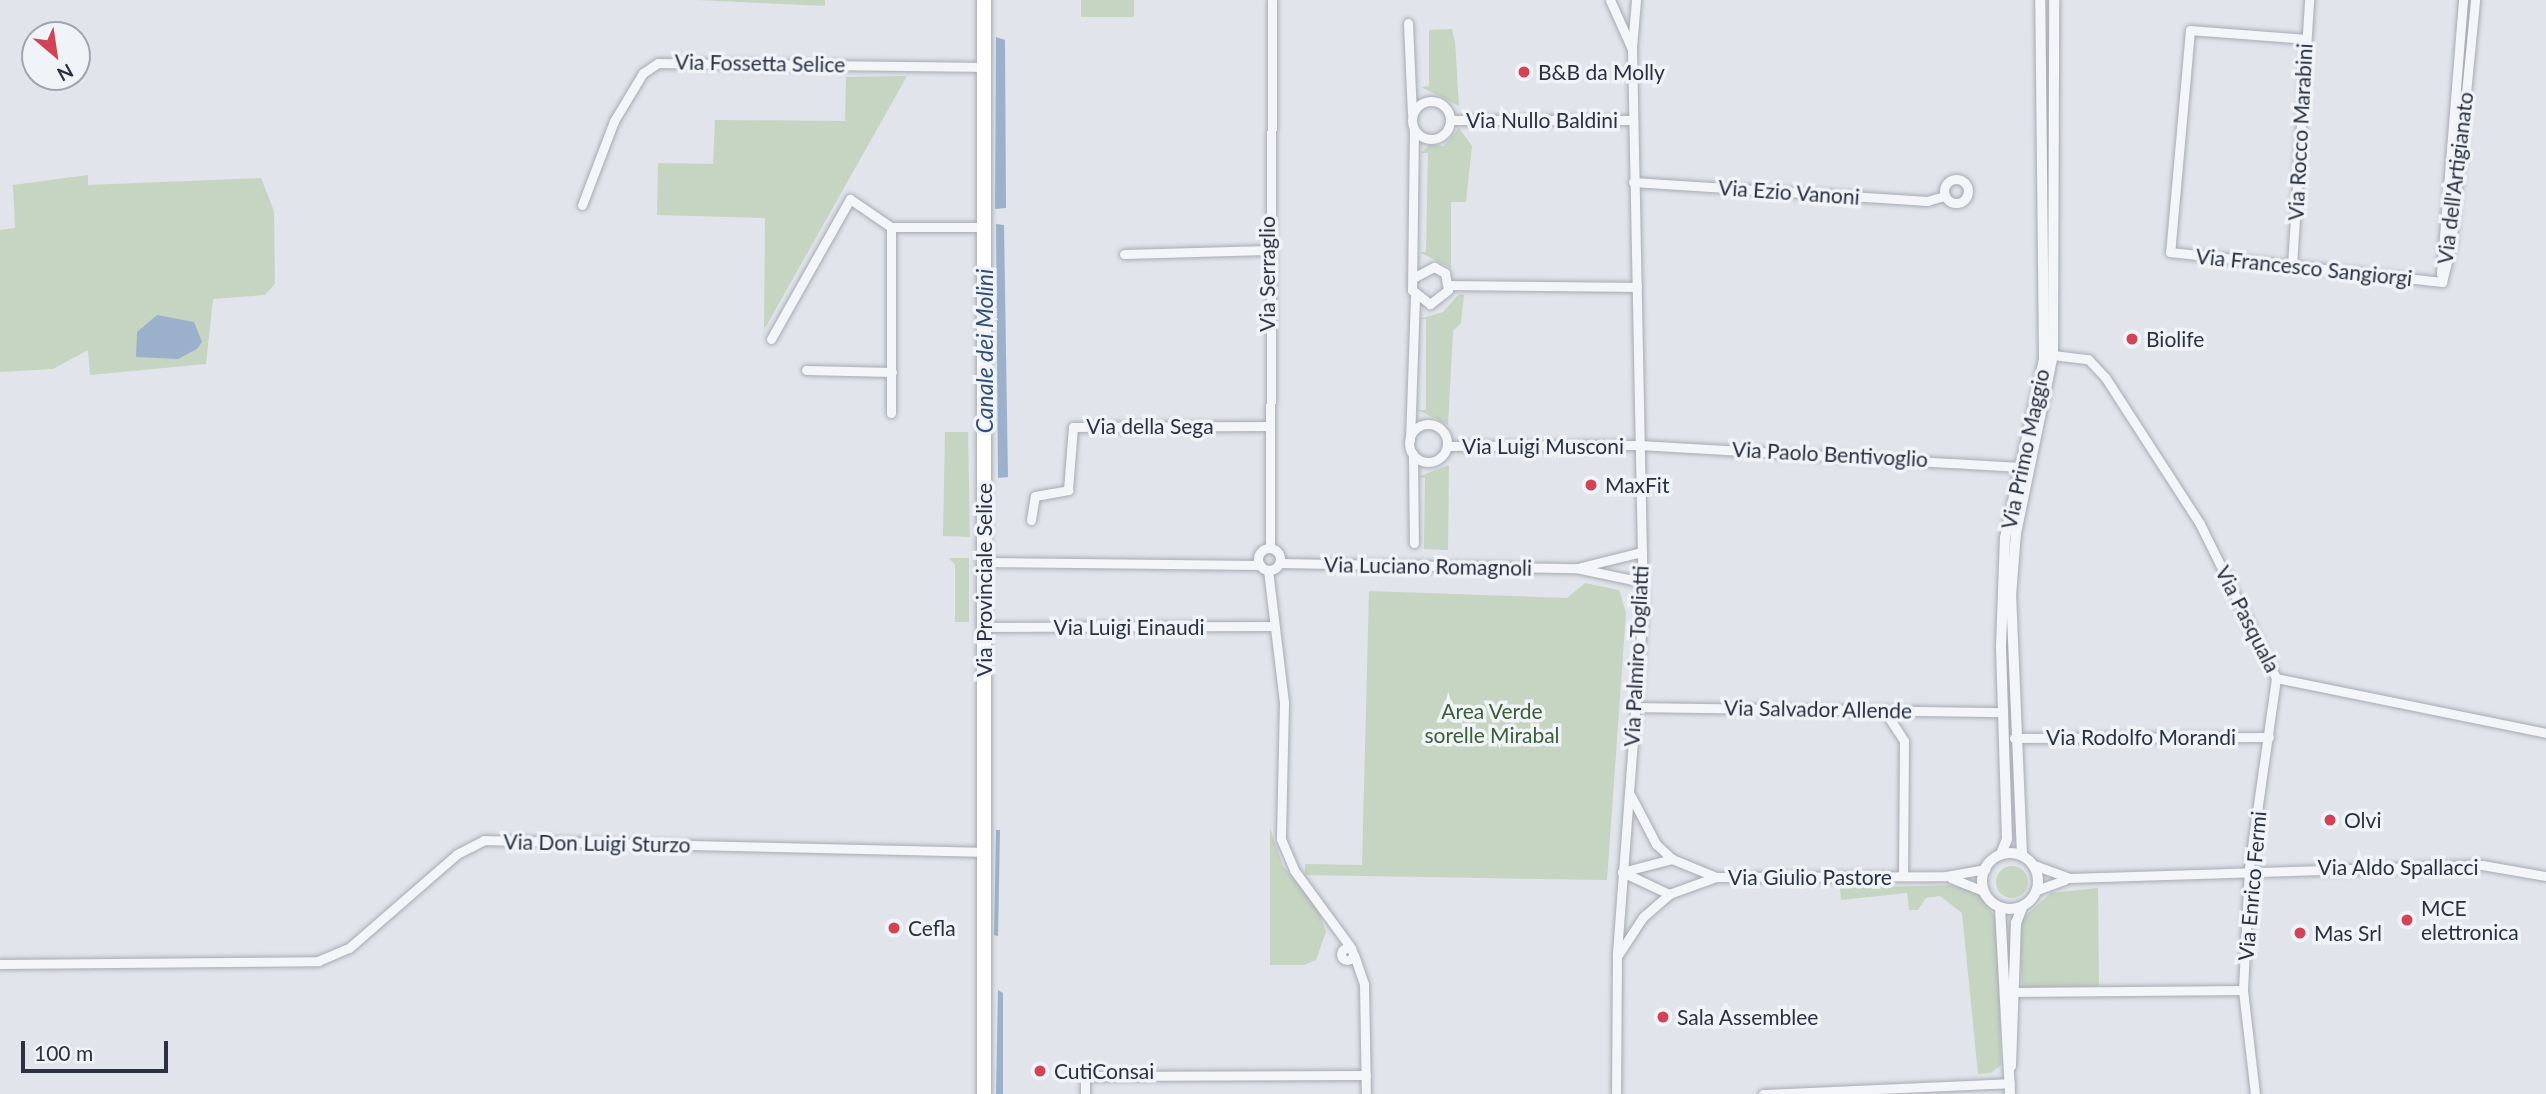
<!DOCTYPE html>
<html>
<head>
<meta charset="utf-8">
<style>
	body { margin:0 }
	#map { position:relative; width:2546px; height:1094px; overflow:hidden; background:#e1e4ea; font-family:Lato,sans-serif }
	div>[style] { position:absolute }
	.green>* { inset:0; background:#c6d4c2 }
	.round { border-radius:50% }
	.water>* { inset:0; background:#9bb1cb }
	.roads { filter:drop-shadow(0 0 2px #a6abb4) drop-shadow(0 0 2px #a6abb4) }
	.minor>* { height:9px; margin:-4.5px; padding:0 4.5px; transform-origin:4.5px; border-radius:4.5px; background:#f3f5f8 }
	.minor>.ring { margin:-4.5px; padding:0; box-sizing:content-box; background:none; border:9px solid #f3f5f8; border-radius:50% }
	.tertiary>* { height:10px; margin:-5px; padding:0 5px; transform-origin:5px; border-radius:5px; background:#f3f5f8 }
	.tertiary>.ring { margin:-5px; padding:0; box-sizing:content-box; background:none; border:10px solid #f3f5f8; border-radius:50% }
	.primary>* { height:14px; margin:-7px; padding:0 7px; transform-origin:7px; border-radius:7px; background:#fff }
	.dots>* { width:19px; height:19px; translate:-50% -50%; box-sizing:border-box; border:4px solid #f0f3f7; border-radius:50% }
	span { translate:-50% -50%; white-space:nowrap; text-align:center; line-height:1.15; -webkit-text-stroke:7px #f0f3f7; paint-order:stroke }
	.street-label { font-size:21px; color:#293142 }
	.poi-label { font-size:21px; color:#293142 }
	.left { translate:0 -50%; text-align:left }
	.park-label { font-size:21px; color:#3c5e36 }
	.water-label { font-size:23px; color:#324f77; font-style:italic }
	.north { position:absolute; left:21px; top:21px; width:70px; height:70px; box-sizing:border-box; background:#f0f3f7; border:2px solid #a0a5af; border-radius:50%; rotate:151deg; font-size:19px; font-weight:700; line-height:28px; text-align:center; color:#293142 }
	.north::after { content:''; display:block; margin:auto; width:24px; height:32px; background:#d14355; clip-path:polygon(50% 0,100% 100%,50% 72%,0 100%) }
	.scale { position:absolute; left:21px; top:1041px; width:147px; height:32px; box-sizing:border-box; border:4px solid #293142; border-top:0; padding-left:9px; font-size:21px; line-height:24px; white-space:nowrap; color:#293142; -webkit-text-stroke:5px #f0f3f7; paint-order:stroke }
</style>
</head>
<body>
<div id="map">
	<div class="green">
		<div style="clip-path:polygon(697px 0,825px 0,825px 6px)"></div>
		<div style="clip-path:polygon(1081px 0,1134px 0,1134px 17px,1081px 17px)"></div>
		<div style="clip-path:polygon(1452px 29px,1455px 42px,1459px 106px,1421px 87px,1429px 86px,1429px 30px)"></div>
		<div style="clip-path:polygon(907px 76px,764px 330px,765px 218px,657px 215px,658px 163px,713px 164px,715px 120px,845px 121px,846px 77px)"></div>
		<div style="clip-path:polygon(1459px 128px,1472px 146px,1466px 202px,1451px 202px,1451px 268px,1419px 252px,1426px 252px,1428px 153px,1421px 153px,1429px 145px,1444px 146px)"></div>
		<div style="clip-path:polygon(88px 175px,88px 185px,261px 178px,274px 211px,275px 284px,265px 295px,213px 299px,206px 364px,90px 375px,88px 350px,53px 369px,0 372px,0 230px,15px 228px,13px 185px)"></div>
		<div style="clip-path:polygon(1459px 294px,1464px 295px,1461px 323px,1453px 331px,1448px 425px,1418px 410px,1426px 410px,1426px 319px,1420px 319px,1443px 312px)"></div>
		<div style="clip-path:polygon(945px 432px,968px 432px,970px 537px,943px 536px)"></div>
		<div style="clip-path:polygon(1449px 465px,1448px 550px,1424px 549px,1425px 478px,1418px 477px)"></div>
		<div style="clip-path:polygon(949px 558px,969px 558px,969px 622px,955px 622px,955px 565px)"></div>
		<div style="clip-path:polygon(1585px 583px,1619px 590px,1626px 613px,1607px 880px,1305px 875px,1305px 864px,1362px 865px,1369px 591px,1567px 598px)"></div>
		<div style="clip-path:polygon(1270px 828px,1283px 866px,1318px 909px,1326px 932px,1316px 960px,1304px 965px,1270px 965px)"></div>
		<div class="round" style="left:1996px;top:866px;width:32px;height:32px"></div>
		<div style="clip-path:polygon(1957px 885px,1980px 895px,1998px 921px,2001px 1065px,1991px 1073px,1978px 1074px,1962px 913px,1940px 896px,1926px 898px,1918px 910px,1909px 910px,1907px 893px,1841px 900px,1840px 888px)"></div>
		<div style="clip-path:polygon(2098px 888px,2099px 986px,2022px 988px,2019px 921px,2051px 893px)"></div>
	</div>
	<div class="water">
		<div style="clip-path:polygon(996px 37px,1005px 40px,1006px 208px,995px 209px)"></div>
		<div style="clip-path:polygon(996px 224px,1004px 225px,1008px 477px,998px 478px)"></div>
		<div style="clip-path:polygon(157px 315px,194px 322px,202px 342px,197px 349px,178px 359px,136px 357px,137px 332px)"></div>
		<div style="clip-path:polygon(996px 830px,1000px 830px,998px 936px,994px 935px)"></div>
		<div style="clip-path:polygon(998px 990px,1003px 993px,1003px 1094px,996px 1094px)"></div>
	</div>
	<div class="roads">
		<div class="minor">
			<div style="left:1610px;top:0;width:54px;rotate:65.8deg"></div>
			<div style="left:1632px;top:49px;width:558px;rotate:88.87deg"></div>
			<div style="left:1643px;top:607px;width:350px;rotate:94.3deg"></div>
			<div style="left:1617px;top:956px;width:138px;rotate:90.4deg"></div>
			<div style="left:1408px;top:23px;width:90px;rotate:87.5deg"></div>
			<div style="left:2306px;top:39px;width:116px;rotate:-175.6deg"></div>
			<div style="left:2190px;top:30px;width:223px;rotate:95.1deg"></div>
			<div style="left:2170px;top:252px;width:274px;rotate:6.3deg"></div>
			<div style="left:1632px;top:47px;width:47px;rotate:-85.1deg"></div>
			<div class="ring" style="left:1412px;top:101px;width:29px;height:29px"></div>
			<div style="left:1450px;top:120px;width:183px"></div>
			<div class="ring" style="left:1944px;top:179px;width:15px;height:15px"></div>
			<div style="left:1633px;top:182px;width:295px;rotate:3.7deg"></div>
			<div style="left:1927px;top:201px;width:19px;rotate:-16deg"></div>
			<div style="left:582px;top:205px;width:90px;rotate:-69.1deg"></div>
			<div style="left:614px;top:121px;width:56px;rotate:-58.9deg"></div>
			<div style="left:643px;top:73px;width:18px;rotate:-34deg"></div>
			<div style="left:658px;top:63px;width:326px;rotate:0.7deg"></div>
			<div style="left:1124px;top:254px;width:144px;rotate:-1.6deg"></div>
			<div style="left:2292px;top:265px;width:266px;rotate:-86.3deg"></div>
			<div style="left:2441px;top:274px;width:275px;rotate:-85.4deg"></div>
			<div style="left:1413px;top:278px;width:24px;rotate:-28deg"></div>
			<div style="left:1434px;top:267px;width:13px;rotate:29deg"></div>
			<div style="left:1445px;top:273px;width:17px;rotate:80deg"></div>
			<div style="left:1448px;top:290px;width:23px;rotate:142deg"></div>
			<div style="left:1430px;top:304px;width:23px;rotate:-142deg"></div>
			<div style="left:1412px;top:290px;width:161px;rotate:-89.3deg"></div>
			<div style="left:2442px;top:282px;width:37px;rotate:-76deg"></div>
			<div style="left:2451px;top:246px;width:247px;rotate:-84.4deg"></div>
			<div style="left:1449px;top:285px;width:188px;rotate:0.6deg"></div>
			<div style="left:771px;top:339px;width:161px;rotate:-60.6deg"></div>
			<div style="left:850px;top:199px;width:50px;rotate:34.3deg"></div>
			<div style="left:891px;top:227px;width:93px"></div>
			<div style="left:2053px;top:355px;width:35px;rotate:7deg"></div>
			<div style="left:2088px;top:359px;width:25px;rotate:47deg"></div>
			<div style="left:2105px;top:377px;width:175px;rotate:57.1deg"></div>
			<div style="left:2200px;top:524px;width:172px;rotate:63.7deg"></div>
			<div style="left:2276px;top:678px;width:276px;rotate:11.5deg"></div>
			<div style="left:806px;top:370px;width:86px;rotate:1.3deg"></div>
			<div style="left:891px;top:413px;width:186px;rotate:-90deg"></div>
			<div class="ring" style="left:1409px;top:424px;width:29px;height:29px"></div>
			<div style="left:1410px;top:440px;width:145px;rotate:-88deg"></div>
			<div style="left:1447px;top:446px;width:192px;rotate:-0.3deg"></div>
			<div style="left:1639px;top:445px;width:382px;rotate:3.3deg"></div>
			<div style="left:1413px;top:454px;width:89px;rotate:89.4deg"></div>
			<div style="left:1031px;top:520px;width:24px;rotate:-81deg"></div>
			<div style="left:1035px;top:496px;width:34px;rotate:-10deg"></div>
			<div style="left:1068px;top:490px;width:63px;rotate:-85.5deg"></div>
			<div style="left:1073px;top:427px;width:195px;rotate:-0.3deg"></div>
			<div style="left:1270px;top:547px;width:547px;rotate:-89.79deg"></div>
			<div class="ring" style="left:1258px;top:548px;width:13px;height:13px"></div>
			<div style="left:984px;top:562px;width:276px;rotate:0.6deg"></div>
			<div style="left:1280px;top:563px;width:296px;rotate:1deg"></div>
			<div style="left:1576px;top:568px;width:67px;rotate:12deg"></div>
			<div style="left:1581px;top:567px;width:63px;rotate:-13.8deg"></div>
			<div style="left:1268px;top:570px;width:134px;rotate:83.1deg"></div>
			<div style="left:1284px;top:703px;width:136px;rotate:91.3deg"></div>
			<div style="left:1281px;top:839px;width:34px;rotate:67deg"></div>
			<div style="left:1294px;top:870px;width:97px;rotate:53.8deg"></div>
			<div style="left:984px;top:627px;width:290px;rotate:-0.2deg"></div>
			<div style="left:1635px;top:707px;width:367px;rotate:0.8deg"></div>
			<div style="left:1884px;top:710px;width:37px;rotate:57deg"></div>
			<div style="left:1904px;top:741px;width:135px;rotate:90.4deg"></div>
			<div style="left:2014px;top:738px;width:255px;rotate:-0.2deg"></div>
			<div style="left:1631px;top:796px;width:54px;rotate:62.5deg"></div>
			<div style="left:1656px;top:844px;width:22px;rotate:43deg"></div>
			<div style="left:1672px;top:859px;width:48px;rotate:22.2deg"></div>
			<div style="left:2034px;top:865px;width:37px;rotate:20deg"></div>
			<div style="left:2069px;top:878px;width:413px;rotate:-1.8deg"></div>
			<div style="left:2482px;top:865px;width:65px;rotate:9.8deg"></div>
			<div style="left:1951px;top:878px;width:35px;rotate:22deg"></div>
			<div style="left:2037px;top:890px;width:29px;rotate:-20deg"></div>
			<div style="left:1669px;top:894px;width:52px;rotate:-154.9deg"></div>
			<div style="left:1622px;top:872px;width:52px;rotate:-14.6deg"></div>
			<div class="ring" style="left:1341px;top:948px;width:3px;height:3px"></div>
			<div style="left:1354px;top:955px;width:31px;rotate:71deg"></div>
			<div style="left:1364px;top:984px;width:110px;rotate:89deg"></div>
			<div style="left:1618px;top:955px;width:45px;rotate:-56.7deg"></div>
			<div style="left:1643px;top:917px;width:35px;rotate:-41deg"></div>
			<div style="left:1669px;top:894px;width:50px;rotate:-19.9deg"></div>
			<div style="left:1716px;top:877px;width:230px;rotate:-0.2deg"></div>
			<div style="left:1946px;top:876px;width:40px;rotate:-10deg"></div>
			<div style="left:0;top:964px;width:318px;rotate:-0.5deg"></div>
			<div style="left:318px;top:961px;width:34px;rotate:-23deg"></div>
			<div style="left:349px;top:948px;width:143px;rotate:-41deg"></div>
			<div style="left:457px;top:854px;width:30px;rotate:-27deg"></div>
			<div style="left:484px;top:840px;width:500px;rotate:1.37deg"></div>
			<div style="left:2016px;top:992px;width:227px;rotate:-0.5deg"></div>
			<div style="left:1085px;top:1094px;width:18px;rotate:-90deg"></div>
			<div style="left:1085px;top:1076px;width:281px;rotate:-0.2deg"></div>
			<div style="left:1763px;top:1094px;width:247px;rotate:-2.5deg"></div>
			<div style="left:2255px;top:1094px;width:105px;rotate:-96.6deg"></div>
			<div style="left:2243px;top:990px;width:122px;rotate:-87.2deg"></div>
			<div style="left:2249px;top:868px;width:192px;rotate:-81.9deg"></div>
		</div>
		<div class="tertiary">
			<div class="ring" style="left:1982px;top:853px;width:46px;height:46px"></div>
			<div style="left:2001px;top:854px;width:16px;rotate:-68deg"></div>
			<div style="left:2007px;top:839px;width:193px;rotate:-91.8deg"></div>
			<div style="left:2001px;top:646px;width:108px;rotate:-87.9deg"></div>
			<div style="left:2005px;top:538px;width:183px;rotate:-77.7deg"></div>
			<div style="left:2044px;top:359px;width:359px;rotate:-90.6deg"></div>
			<div style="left:2022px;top:855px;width:259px;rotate:-92.4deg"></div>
			<div style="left:2011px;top:596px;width:63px;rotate:-85.5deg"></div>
			<div style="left:2016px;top:533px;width:182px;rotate:-78.3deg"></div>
			<div style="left:2053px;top:355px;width:355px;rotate:-89.8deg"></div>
			<div style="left:2000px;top:908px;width:186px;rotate:86.9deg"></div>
			<div style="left:2011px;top:1066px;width:143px;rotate:-88deg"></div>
			<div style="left:2016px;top:923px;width:17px;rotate:-69deg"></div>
		</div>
		<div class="primary">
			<div style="left:984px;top:1094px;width:1094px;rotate:-90deg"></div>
		</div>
	</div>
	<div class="dots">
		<div style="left:1524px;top:72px;background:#d14355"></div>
		<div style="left:2132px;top:339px;background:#d14355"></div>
		<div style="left:1591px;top:485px;background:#d14355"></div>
		<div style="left:2330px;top:820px;background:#d14355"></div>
		<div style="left:2407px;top:920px;background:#d14355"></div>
		<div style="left:894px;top:928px;background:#d14355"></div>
		<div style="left:2300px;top:933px;background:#d14355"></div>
		<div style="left:1663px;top:1017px;background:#d14355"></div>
		<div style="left:1040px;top:1071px;background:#d14355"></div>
	</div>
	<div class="street-label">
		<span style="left:760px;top:63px;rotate:1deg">Via Fossetta Selice</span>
		<span style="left:1542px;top:120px">Via Nullo Baldini</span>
		<span style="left:2300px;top:132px;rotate:-87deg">Via Rocco Marabini</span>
		<span style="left:2455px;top:178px;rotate:-83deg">Via dell'Artigianato</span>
		<span style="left:1789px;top:192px;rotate:4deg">Via Ezio Vanoni</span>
		<span style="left:2304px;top:267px;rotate:6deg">Via Francesco Sangiorgi</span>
		<span style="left:1267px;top:274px;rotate:-90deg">Via Serraglio</span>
		<span style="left:1150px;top:426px">Via della Sega</span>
		<span style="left:1543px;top:446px">Via Luigi Musconi</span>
		<span style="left:2025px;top:449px;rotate:-78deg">Via Primo Maggio</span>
		<span style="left:1830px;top:454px;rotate:3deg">Via Paolo Bentivoglio</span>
		<span style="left:1428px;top:566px;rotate:1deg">Via Luciano Romagnoli</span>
		<span style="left:984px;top:580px;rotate:-90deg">Via Provinciale Selice</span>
		<span style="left:2248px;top:619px;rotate:63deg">Via Pasquala</span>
		<span style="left:1129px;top:627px">Via Luigi Einaudi</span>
		<span style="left:1636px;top:656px;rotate:-87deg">Via Palmiro Togliatti</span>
		<span style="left:1818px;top:709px;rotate:1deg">Via Salvador Allende</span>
		<span style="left:2141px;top:737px">Via Rodolfo Morandi</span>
		<span style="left:597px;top:843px;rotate:1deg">Via Don Luigi Sturzo</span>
		<span style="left:2398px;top:867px">Via Aldo Spallacci</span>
		<span style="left:1810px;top:877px">Via Giulio Pastore</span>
		<span style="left:2252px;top:886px;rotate:-85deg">Via Enrico Fermi</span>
	</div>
	<div class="poi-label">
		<span class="left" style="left:1538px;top:72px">B&amp;B da Molly</span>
		<span class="left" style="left:2146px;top:339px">Biolife</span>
		<span class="left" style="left:1605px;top:485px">MaxFit</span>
		<span class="left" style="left:2344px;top:820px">Olvi</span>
		<span class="left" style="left:2421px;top:920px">MCE<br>elettronica</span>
		<span class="left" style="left:908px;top:928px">Cefla</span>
		<span class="left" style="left:2314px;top:933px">Mas Srl</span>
		<span class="left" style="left:1677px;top:1017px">Sala Assemblee</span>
		<span class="left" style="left:1054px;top:1071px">CutiConsai</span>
	</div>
	<div class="park-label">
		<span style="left:1492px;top:723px">Area Verde<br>sorelle Mirabal</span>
	</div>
	<div class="water-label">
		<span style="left:984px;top:351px;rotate:-90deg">Canale dei Molini</span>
	</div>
	<div class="north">N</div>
	<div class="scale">100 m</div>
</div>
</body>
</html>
